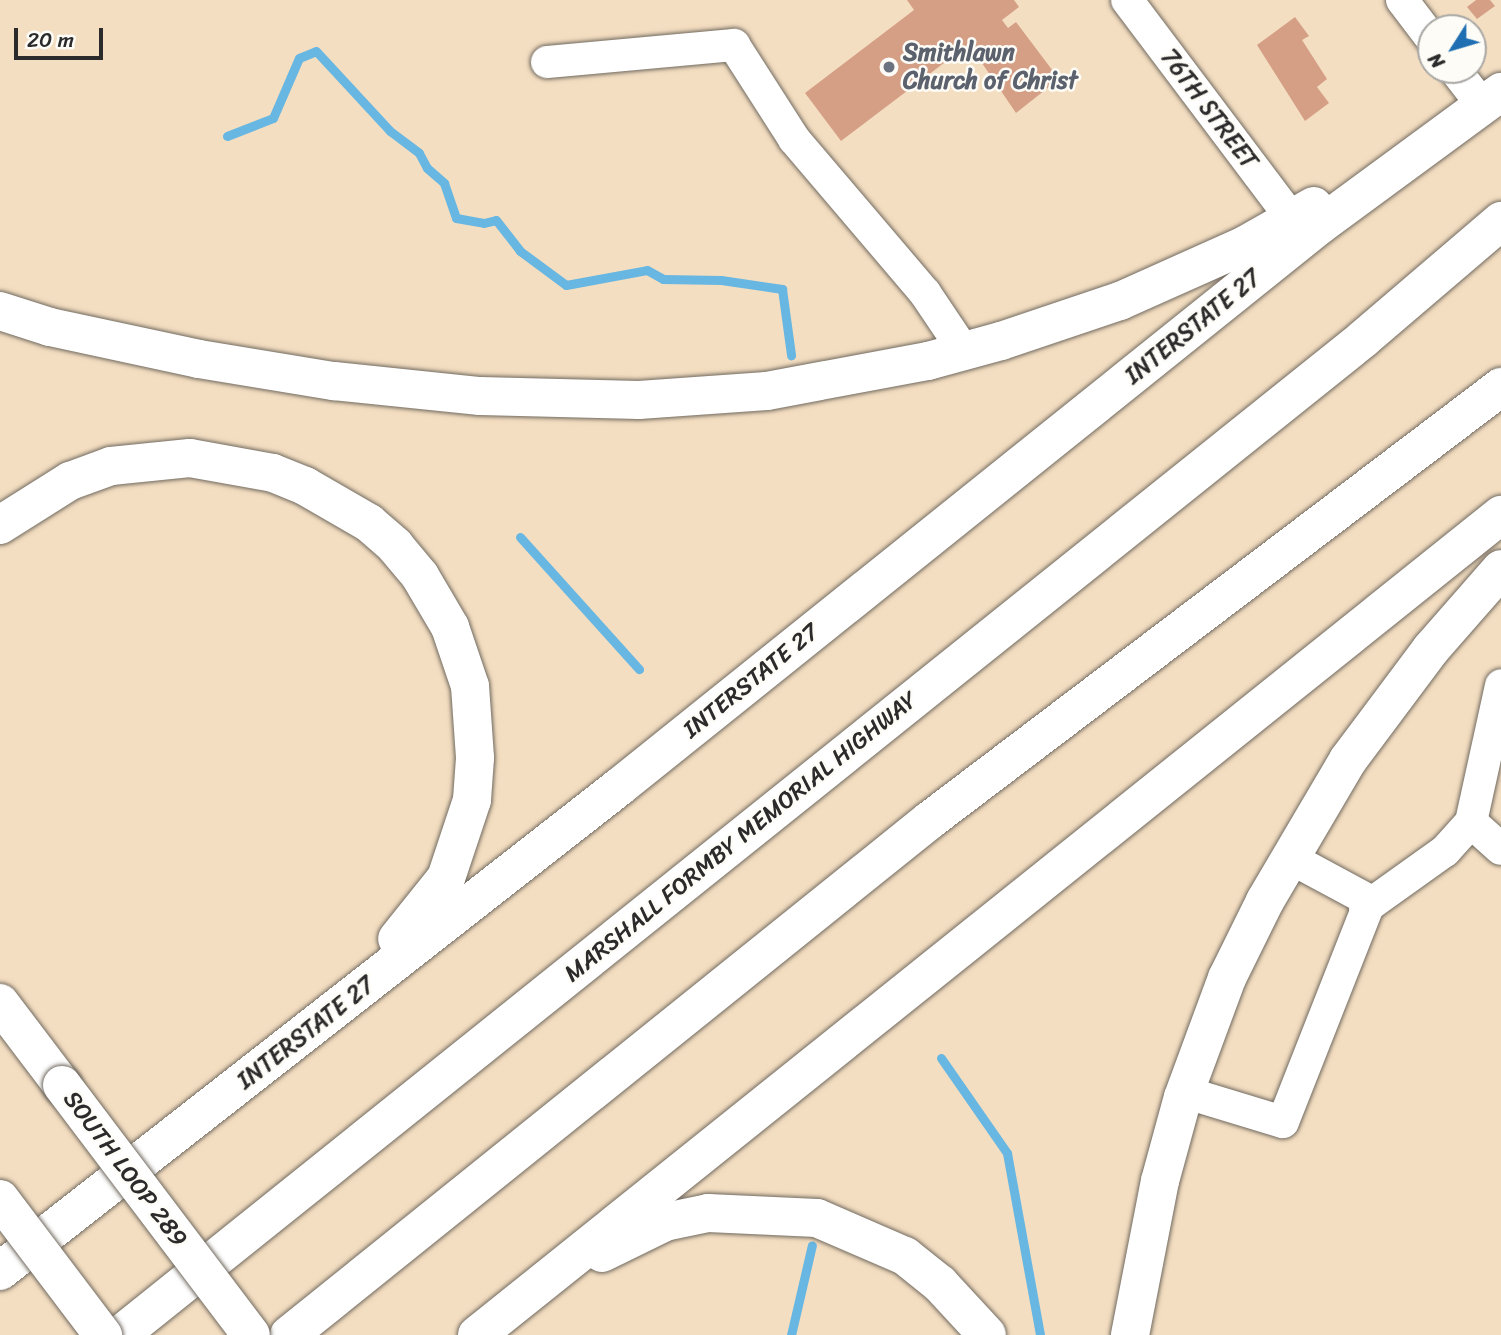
<!DOCTYPE html>
<html>
<head>
<meta charset="utf-8">
<style>
	body { margin:0 }
	#map { position:relative; width:1501px; height:1335px; overflow:hidden; background:#f4dec1; font-family:Sriracha,sans-serif }
	div>[style] { position:absolute }
	.stream>* { height:9px; margin:-4.5px; padding:0 4.5px; transform-origin:4.5px; border-radius:4.5px; background:#67b7e2 }
	.building>* { inset:0; background:#d59f86 }
	.roads { filter:drop-shadow(0 0 2px #716a60) drop-shadow(0 0 2px #716a60) }
	.minor>* { height:32px; margin:-16px; padding:0 16px; transform-origin:16px; border-radius:16px; background:#fff }
	.major>* { height:38px; margin:-19px; padding:0 19px; transform-origin:19px; border-radius:19px; background:#fff }
	.highway>* { height:38px; margin:-19px; padding:0 19px; transform-origin:19px; border-radius:19px; background:#fff }
	.bridges { filter:drop-shadow(0 0 2px #716a60) drop-shadow(0 0 2px #716a60) }
	.major-bridge>* { height:38px; margin:-19px; padding:0 19px; transform-origin:19px; border-radius:19px; background:#fff }
	.highway-bridge>* { height:38px; margin:-19px; padding:0 19px; transform-origin:19px; border-radius:19px; background:#fff }
	.dots>* { width:19px; height:19px; translate:-50% -50%; box-sizing:border-box; border:4px solid #fdfcf7; border-radius:50% }
	span { translate:-50% -50%; white-space:nowrap; text-align:center; line-height:1.15; -webkit-text-stroke:5px #fdfcf7; paint-order:stroke }
	.worship-label { font-size:24px; color:#5b616d; font-weight:700 }
	.left { translate:0 -50%; text-align:left }
	.street-label { font-size:24px; color:#2b2b2b }
	.north { position:absolute; left:1417px; top:14px; width:70px; height:70px; box-sizing:border-box; background:#fdfcf7; border:2px solid #a9a8a5; border-radius:50%; rotate:233deg; font-size:19px; font-weight:700; line-height:28px; text-align:center; color:#2b2b2b }
	.north::after { content:''; display:block; margin:auto; width:24px; height:32px; background:#1f6fb2; clip-path:polygon(50% 0,100% 100%,50% 72%,0 100%) }
	.scale { position:absolute; left:14px; top:28px; width:89px; height:32px; box-sizing:border-box; border:4px solid #2b2b2b; border-top:0; padding-left:9px; font-size:21px; line-height:24px; white-space:nowrap; color:#2b2b2b; -webkit-text-stroke:5px #fdfcf7; paint-order:stroke }
</style>
</head>
<body>
<div id="map">
	<div class="stream">
		<div style="left:227px;top:136px;width:49px;rotate:-21.4deg"></div>
		<div style="left:273px;top:118px;width:65px;rotate:-66.6deg"></div>
		<div style="left:299px;top:58px;width:18px;rotate:-22deg"></div>
		<div style="left:316px;top:51px;width:109px;rotate:47.2deg"></div>
		<div style="left:390px;top:131px;width:36px;rotate:37deg"></div>
		<div style="left:419px;top:153px;width:17px;rotate:62deg"></div>
		<div style="left:427px;top:168px;width:23px;rotate:41deg"></div>
		<div style="left:444px;top:183px;width:37px;rotate:71deg"></div>
		<div style="left:456px;top:218px;width:28px;rotate:10deg"></div>
		<div style="left:484px;top:223px;width:12px;rotate:-14deg"></div>
		<div style="left:496px;top:220px;width:39px;rotate:52deg"></div>
		<div style="left:520px;top:251px;width:57px;rotate:36.5deg"></div>
		<div style="left:566px;top:285px;width:82px;rotate:-10.5deg"></div>
		<div style="left:647px;top:270px;width:18px;rotate:29deg"></div>
		<div style="left:663px;top:279px;width:58px;rotate:1deg"></div>
		<div style="left:721px;top:280px;width:62px;rotate:8.4deg"></div>
		<div style="left:782px;top:289px;width:67px;rotate:82.2deg"></div>
		<div style="left:520px;top:537px;width:178px;rotate:48deg"></div>
		<div style="left:941px;top:1058px;width:116px;rotate:55.2deg"></div>
		<div style="left:1007px;top:1153px;width:185px;rotate:79.7deg"></div>
		<div style="left:791px;top:1335px;width:92px;rotate:-76.9deg"></div>
	</div>
	<div class="building">
		<div style="clip-path:polygon(907px 0,1014px 0,1019px 7px,1002px 20px,1008px 28px,1016px 22px,1059px 79px,1016px 113px,969px 44px,841px 141px,805px 93px,914px 10px)"></div>
		<div style="clip-path:polygon(1476px 0,1490px 0,1495px 6px,1477px 19px,1467px 7px)"></div>
		<div style="clip-path:polygon(1295px 17px,1309px 36px,1302px 40px,1327px 79px,1317px 87px,1329px 103px,1305px 121px,1257px 45px)"></div>
	</div>
	<div class="roads">
		<div class="minor">
			<div style="left:1127px;top:0;width:273px;rotate:53deg"></div>
			<div style="left:1402px;top:0;width:48px;rotate:52.7deg"></div>
			<div style="left:547px;top:62px;width:188px;rotate:-5.2deg"></div>
			<div style="left:734px;top:45px;width:112px;rotate:57.4deg"></div>
			<div style="left:794px;top:139px;width:202px;rotate:49.6deg"></div>
			<div style="left:925px;top:293px;width:70px;rotate:56.1deg"></div>
			<div style="left:1455px;top:70px;width:28px;rotate:52deg"></div>
			<div style="left:1471px;top:822px;width:40px;rotate:42deg"></div>
			<div style="left:1365px;top:908px;width:98px;rotate:-35.5deg"></div>
			<div style="left:1445px;top:851px;width:39px;rotate:-48deg"></div>
			<div style="left:1471px;top:822px;width:140px;rotate:-77.6deg"></div>
			<div style="left:1184px;top:1092px;width:103px;rotate:16.9deg"></div>
			<div style="left:1283px;top:1122px;width:238px;rotate:-68.5deg"></div>
			<div style="left:1370px;top:901px;width:91px;rotate:-151.7deg"></div>
		</div>
		<div class="major">
			<div style="left:0;top:311px;width:52px;rotate:17.7deg"></div>
			<div style="left:50px;top:327px;width:152px;rotate:12.1deg"></div>
			<div style="left:199px;top:359px;width:137px;rotate:9.3deg"></div>
			<div style="left:334px;top:381px;width:147px;rotate:5.9deg"></div>
			<div style="left:480px;top:396px;width:159px;rotate:1.4deg"></div>
			<div style="left:639px;top:400px;width:128px;rotate:-4deg"></div>
			<div style="left:767px;top:391px;width:164px;rotate:-10.6deg"></div>
			<div style="left:928px;top:361px;width:76px;rotate:-15.3deg"></div>
			<div style="left:1001px;top:341px;width:126px;rotate:-18.6deg"></div>
			<div style="left:1120px;top:301px;width:137px;rotate:-24.1deg"></div>
			<div style="left:1245px;top:245px;width:79px;rotate:-29.5deg"></div>
			<div style="left:0;top:525px;width:83px;rotate:-32.2deg"></div>
			<div style="left:70px;top:481px;width:44px;rotate:-20.1deg"></div>
			<div style="left:111px;top:466px;width:79px;rotate:-5.8deg"></div>
			<div style="left:190px;top:458px;width:84px;rotate:10.2deg"></div>
			<div style="left:273px;top:473px;width:35px;rotate:22deg"></div>
			<div style="left:305px;top:486px;width:74px;rotate:30deg"></div>
			<div style="left:369px;top:523px;width:35px;rotate:41deg"></div>
			<div style="left:395px;top:546px;width:39px;rotate:50deg"></div>
			<div style="left:420px;top:576px;width:59px;rotate:59.5deg"></div>
			<div style="left:450px;top:627px;width:62px;rotate:71.3deg"></div>
			<div style="left:470px;top:686px;width:72px;rotate:86deg"></div>
			<div style="left:475px;top:758px;width:42px;rotate:94.1deg"></div>
			<div style="left:472px;top:800px;width:82px;rotate:108.4deg"></div>
			<div style="left:446px;top:878px;width:78px;rotate:128.8deg"></div>
			<div style="left:0;top:1003px;width:103px;rotate:52.9deg"></div>
			<div style="left:602px;top:1253px;width:70px;rotate:-26.2deg"></div>
			<div style="left:665px;top:1222px;width:44px;rotate:-11.8deg"></div>
			<div style="left:708px;top:1213px;width:109px;rotate:2.6deg"></div>
			<div style="left:817px;top:1218px;width:96px;rotate:23.4deg"></div>
			<div style="left:905px;top:1256px;width:45px;rotate:38.7deg"></div>
			<div style="left:940px;top:1284px;width:69px;rotate:47.3deg"></div>
			<div style="left:0;top:1271px;width:786px;rotate:-38.02deg"></div>
			<div style="left:619px;top:787px;width:898px;rotate:-38.72deg"></div>
			<div style="left:1320px;top:225px;width:225px;rotate:-36.3deg"></div>
			<div style="left:477px;top:1335px;width:1312px;rotate:-38.69deg"></div>
			<div style="left:1130px;top:1335px;width:157px;rotate:-79deg"></div>
			<div style="left:1160px;top:1181px;width:87px;rotate:-74.7deg"></div>
			<div style="left:1183px;top:1097px;width:127px;rotate:-69.7deg"></div>
			<div style="left:1227px;top:978px;width:86px;rotate:-63.7deg"></div>
			<div style="left:1265px;top:901px;width:164px;rotate:-59.5deg"></div>
			<div style="left:1348px;top:760px;width:139px;rotate:-53.2deg"></div>
			<div style="left:1431px;top:649px;width:106px;rotate:-48.8deg"></div>
		</div>
		<div class="highway">
			<div style="left:120px;top:1335px;width:1593px;rotate:-38.7deg"></div>
			<div style="left:1363px;top:339px;width:182px;rotate:-40.5deg"></div>
			<div style="left:289px;top:1335px;width:822px;rotate:-38.78deg"></div>
			<div style="left:930px;top:820px;width:717px;rotate:-37.17deg"></div>
		</div>
	</div>
	<div class="bridges">
		<div class="major-bridge">
			<div style="left:62px;top:1085px;width:313px;rotate:52.9deg"></div>
		</div>
		<div class="highway-bridge">
			<div style="left:0;top:1199px;width:171px;rotate:52.9deg"></div>
		</div>
	</div>
	<div class="dots">
		<div style="left:889px;top:67px;background:#6b7280"></div>
	</div>
	<div class="worship-label">
		<span class="left" style="left:903px;top:67px">Smithlawn<br>Church of Christ</span>
	</div>
	<div class="street-label">
		<span style="left:1209px;top:109px;rotate:53deg">76TH STREET</span>
		<span style="left:1193px;top:327px;rotate:-39deg">INTERSTATE 27</span>
		<span style="left:751px;top:681px;rotate:-39deg">INTERSTATE 27</span>
		<span style="left:741px;top:837px;rotate:-39deg">MARSHALL FORMBY MEMORIAL HIGHWAY</span>
		<span style="left:306px;top:1033px;rotate:-38deg">INTERSTATE 27</span>
		<span style="left:125px;top:1169px;rotate:53deg">SOUTH LOOP 289</span>
	</div>
	<div class="north">N</div>
	<div class="scale">20 m</div>
</div>
</body>
</html>
